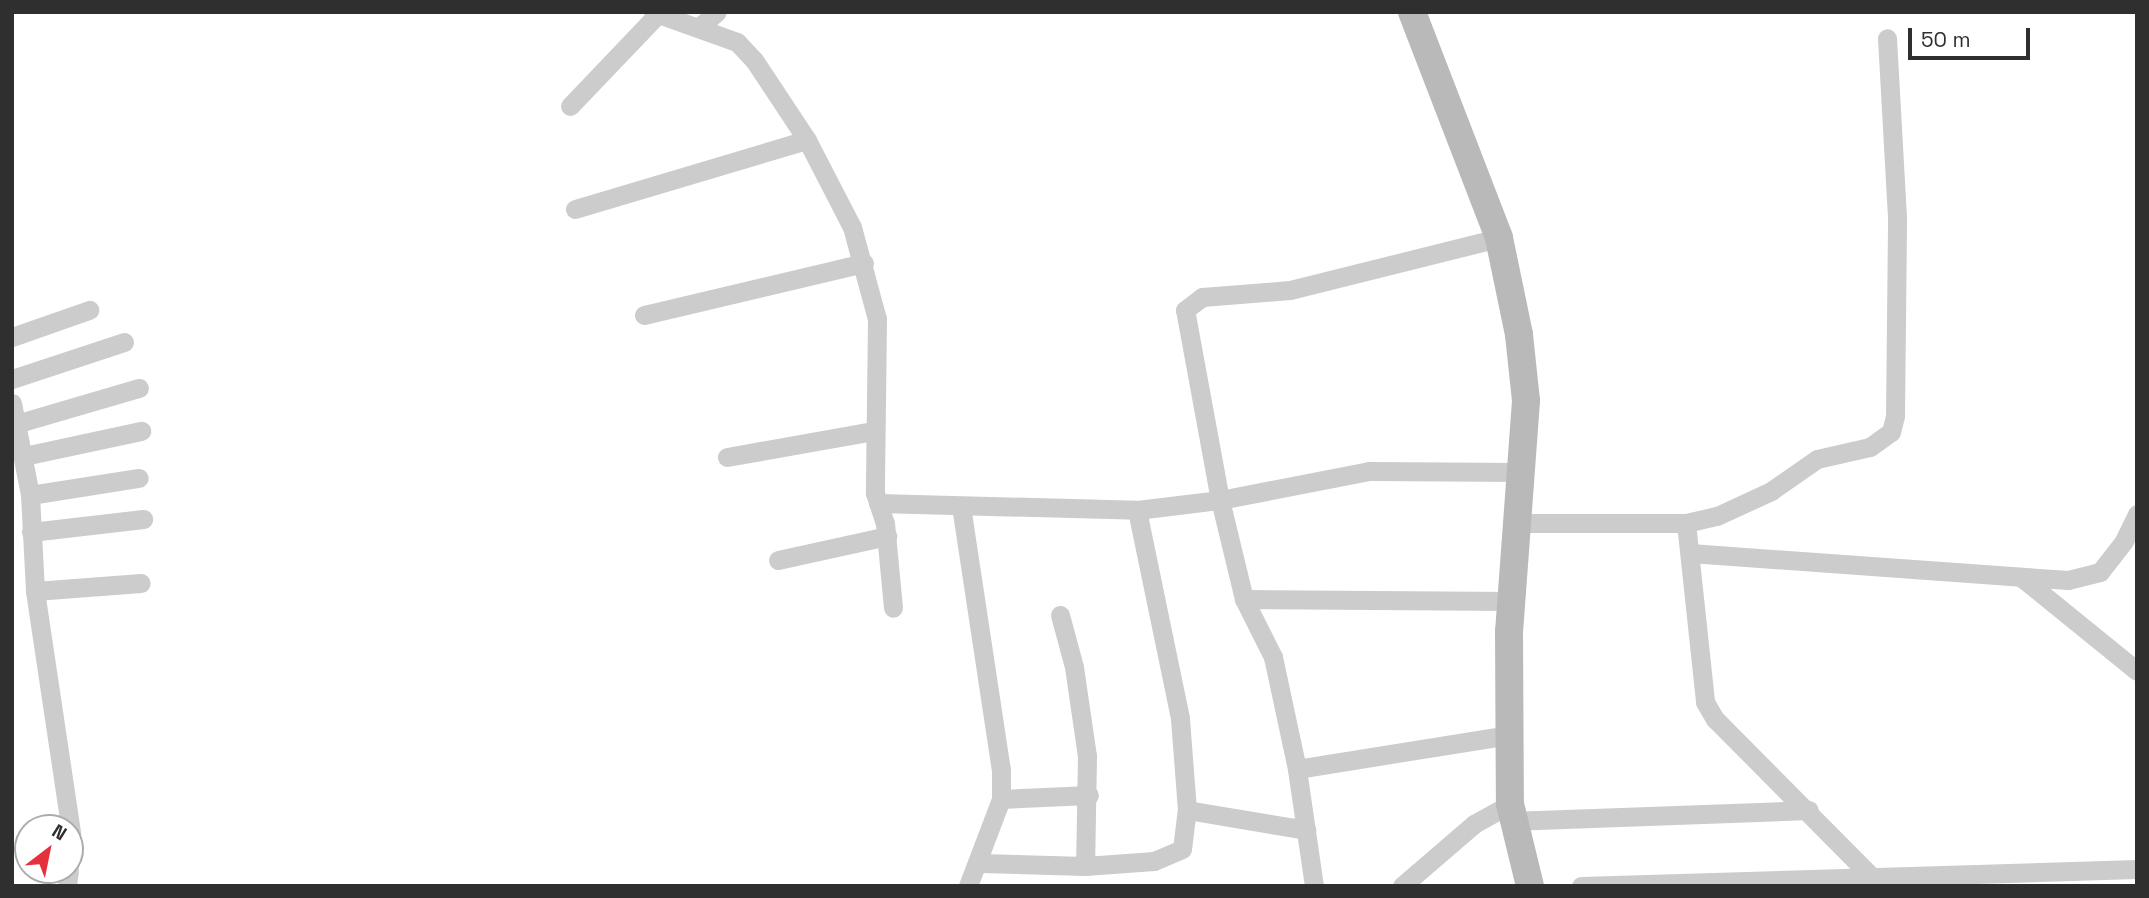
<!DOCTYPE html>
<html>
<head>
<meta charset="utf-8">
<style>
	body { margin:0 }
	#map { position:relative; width:2149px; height:898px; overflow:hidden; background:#fff; font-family:"Space Grotesk",sans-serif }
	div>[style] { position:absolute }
	.minor>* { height:19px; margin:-9.5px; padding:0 9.5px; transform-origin:9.5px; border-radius:9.5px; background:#ccc }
	.secondary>* { height:28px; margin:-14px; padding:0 14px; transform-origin:14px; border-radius:14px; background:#b9b9b9 }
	span { translate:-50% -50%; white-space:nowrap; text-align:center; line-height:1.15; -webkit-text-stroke:7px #fff; paint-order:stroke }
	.frame { position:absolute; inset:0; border:14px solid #2f2f2f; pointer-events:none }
	.north { position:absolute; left:14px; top:814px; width:70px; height:70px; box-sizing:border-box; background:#fff; border:2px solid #acacac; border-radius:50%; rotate:32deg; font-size:19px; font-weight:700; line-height:28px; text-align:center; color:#2f2f2f }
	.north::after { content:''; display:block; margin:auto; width:24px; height:32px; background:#e6303c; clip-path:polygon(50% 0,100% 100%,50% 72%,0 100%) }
	.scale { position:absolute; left:1908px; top:28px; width:122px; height:32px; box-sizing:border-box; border:4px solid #2f2f2f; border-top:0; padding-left:9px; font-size:21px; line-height:24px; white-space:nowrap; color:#2f2f2f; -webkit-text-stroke:5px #fff; paint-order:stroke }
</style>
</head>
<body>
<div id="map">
	<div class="minor">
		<div style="left:653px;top:12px;width:89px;rotate:19.7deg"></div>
		<div style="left:737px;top:42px;width:25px;rotate:47deg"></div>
		<div style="left:754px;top:60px;width:96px;rotate:56.5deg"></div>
		<div style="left:807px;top:140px;width:98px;rotate:62.7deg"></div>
		<div style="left:852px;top:227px;width:95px;rotate:74.8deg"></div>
		<div style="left:877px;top:319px;width:174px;rotate:90.7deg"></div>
		<div style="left:875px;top:493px;width:32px;rotate:72deg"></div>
		<div style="left:885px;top:523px;width:85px;rotate:84.6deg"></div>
		<div style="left:699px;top:27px;width:23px;rotate:-40deg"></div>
		<div style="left:570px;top:106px;width:126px;rotate:-46.3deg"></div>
		<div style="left:575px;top:209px;width:242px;rotate:-16.6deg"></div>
		<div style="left:644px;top:315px;width:226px;rotate:-13.3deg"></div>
		<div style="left:12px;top:337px;width:82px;rotate:-19.3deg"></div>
		<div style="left:12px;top:379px;width:118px;rotate:-18.3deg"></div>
		<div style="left:12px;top:403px;width:94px;rotate:78.9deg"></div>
		<div style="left:30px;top:495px;width:96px;rotate:87deg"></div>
		<div style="left:35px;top:591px;width:245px;rotate:81.5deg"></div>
		<div style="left:71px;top:833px;width:20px;rotate:93deg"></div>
		<div style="left:19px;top:423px;width:125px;rotate:-16.3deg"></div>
		<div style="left:24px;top:456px;width:120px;rotate:-12.1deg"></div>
		<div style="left:727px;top:457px;width:148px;rotate:-10.1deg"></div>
		<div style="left:30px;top:495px;width:110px;rotate:-8.9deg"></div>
		<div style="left:878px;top:503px;width:259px;rotate:1.5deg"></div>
		<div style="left:1137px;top:510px;width:84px;rotate:-6.9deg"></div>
		<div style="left:1220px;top:500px;width:152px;rotate:-11deg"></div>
		<div style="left:1369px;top:471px;width:154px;rotate:0.4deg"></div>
		<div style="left:961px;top:506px;width:266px;rotate:81.4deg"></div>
		<div style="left:1001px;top:769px;width:30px;rotate:90deg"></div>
		<div style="left:1001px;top:799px;width:93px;rotate:110.8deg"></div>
		<div style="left:1520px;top:523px;width:166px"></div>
		<div style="left:1686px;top:523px;width:32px;rotate:-13deg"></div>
		<div style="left:1717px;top:516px;width:60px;rotate:-24.8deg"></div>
		<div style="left:1771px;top:491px;width:56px;rotate:-34.8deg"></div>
		<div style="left:1817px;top:459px;width:54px;rotate:-12.8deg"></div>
		<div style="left:1870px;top:447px;width:26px;rotate:-36deg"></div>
		<div style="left:1891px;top:432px;width:16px;rotate:-76deg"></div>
		<div style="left:1895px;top:416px;width:199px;rotate:-89.4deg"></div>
		<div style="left:1897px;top:217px;width:179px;rotate:-93.2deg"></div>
		<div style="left:1686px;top:523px;width:180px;rotate:83.9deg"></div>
		<div style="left:1705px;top:702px;width:20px;rotate:60deg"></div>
		<div style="left:1715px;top:719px;width:234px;rotate:45.2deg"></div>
		<div style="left:31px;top:532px;width:113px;rotate:-6.6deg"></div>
		<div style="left:1690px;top:553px;width:379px;rotate:4.1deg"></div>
		<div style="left:2068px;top:580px;width:33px;rotate:-14deg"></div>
		<div style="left:2100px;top:572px;width:39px;rotate:-52deg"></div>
		<div style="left:2124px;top:541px;width:30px;rotate:-64deg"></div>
		<div style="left:778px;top:560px;width:112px;rotate:-12.4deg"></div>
		<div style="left:2021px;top:577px;width:149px;rotate:39deg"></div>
		<div style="left:35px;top:591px;width:106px;rotate:-4.3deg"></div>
		<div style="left:1244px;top:599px;width:269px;rotate:0.4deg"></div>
		<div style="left:1060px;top:615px;width:54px;rotate:74.9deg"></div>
		<div style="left:1074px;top:667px;width:90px;rotate:81.7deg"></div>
		<div style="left:1087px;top:756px;width:110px;rotate:91deg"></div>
		<div style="left:1297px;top:769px;width:215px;rotate:-9.1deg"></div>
		<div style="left:1001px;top:799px;width:88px;rotate:-2.6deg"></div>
		<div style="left:1187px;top:810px;width:121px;rotate:9.5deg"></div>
		<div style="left:1511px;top:821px;width:298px;rotate:-2.1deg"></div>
		<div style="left:980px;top:863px;width:105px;rotate:1.6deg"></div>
		<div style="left:1085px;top:866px;width:69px;rotate:-4.1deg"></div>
		<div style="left:1154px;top:861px;width:30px;rotate:-23deg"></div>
		<div style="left:1182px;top:849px;width:39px;rotate:-83deg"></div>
		<div style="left:1187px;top:810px;width:92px;rotate:-94.4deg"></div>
		<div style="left:1180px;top:718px;width:212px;rotate:-101.7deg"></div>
		<div style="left:67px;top:886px;width:16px;rotate:-83deg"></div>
		<div style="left:1314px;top:886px;width:118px;rotate:-98.3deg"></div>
		<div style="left:1297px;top:769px;width:115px;rotate:-102.1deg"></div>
		<div style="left:1273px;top:657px;width:65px;rotate:-116.6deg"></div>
		<div style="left:1244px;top:599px;width:102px;rotate:-103.6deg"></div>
		<div style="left:1220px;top:500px;width:193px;rotate:-100.4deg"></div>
		<div style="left:1185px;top:310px;width:21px;rotate:-37deg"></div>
		<div style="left:1202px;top:297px;width:88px;rotate:-4.5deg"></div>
		<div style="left:1290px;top:290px;width:215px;rotate:-14deg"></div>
		<div style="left:1402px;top:886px;width:95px;rotate:-40.7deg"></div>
		<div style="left:1474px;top:824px;width:41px;rotate:-29.1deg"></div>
		<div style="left:1581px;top:886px;width:556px;rotate:-1.75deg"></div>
	</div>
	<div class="secondary">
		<div style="left:1412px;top:12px;width:242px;rotate:68.9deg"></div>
		<div style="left:1499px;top:238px;width:99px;rotate:78.3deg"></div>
		<div style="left:1519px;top:335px;width:66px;rotate:83.9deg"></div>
		<div style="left:1526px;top:401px;width:231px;rotate:94.2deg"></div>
		<div style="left:1509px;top:631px;width:173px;rotate:89.7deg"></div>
		<div style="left:1510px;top:804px;width:84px;rotate:76.3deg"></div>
	</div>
	<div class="frame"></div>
	<div class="north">N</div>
	<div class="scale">50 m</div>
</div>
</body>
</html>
